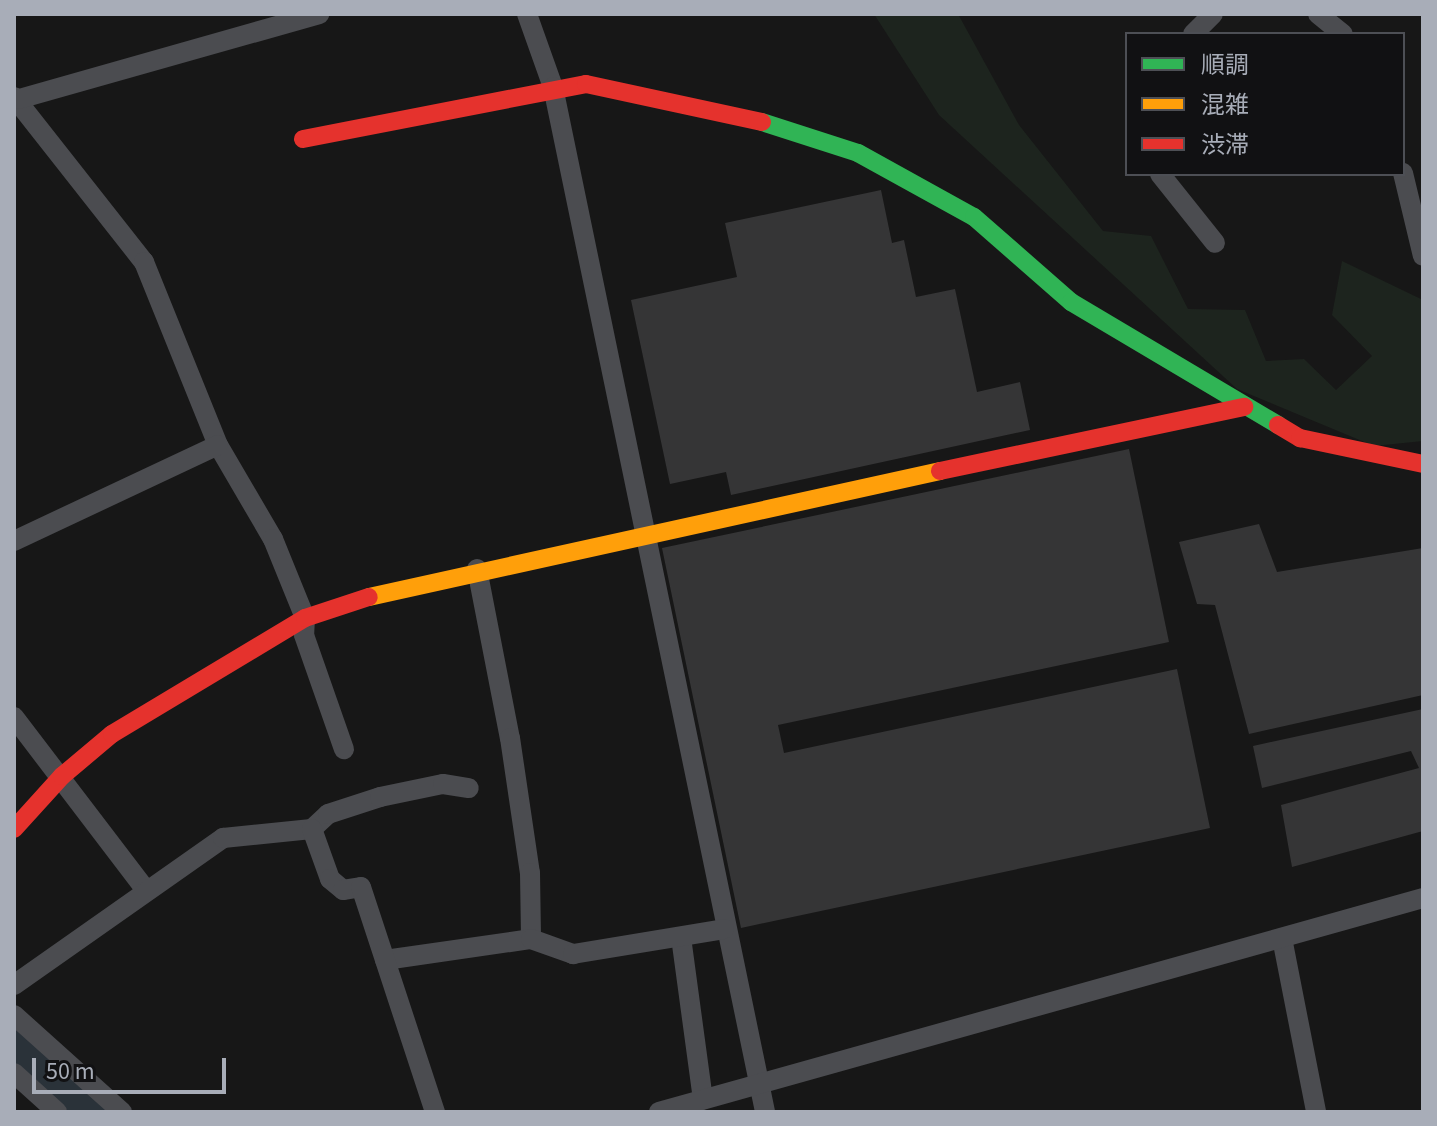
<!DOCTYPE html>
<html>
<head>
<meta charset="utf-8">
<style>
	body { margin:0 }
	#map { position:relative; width:1437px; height:1126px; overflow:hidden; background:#171717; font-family:"Source Sans 3","Noto Sans JP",sans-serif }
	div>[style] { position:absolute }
	.green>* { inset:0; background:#1d241e }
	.river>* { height:46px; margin:-23px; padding:0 23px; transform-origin:23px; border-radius:23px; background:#2a3239 }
	.building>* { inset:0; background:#353536 }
	.street>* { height:20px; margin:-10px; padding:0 10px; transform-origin:10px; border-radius:10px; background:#4b4c50 }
	.fast>* { height:18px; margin:-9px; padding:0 9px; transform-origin:9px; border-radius:9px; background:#30b455 }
	.slow>* { height:18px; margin:-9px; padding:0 9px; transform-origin:9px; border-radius:9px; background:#ff9f0a }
	.jam>* { height:18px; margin:-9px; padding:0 9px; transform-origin:9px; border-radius:9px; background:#e5322d }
	span { translate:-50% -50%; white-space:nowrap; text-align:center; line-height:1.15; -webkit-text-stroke:6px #111113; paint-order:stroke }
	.frame { position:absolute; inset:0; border:16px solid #a8adb8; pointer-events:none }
	.legend { position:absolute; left:1125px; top:32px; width:280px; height:144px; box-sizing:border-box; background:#111113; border:2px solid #4d4f55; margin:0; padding:10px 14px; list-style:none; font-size:24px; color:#a8adb8 }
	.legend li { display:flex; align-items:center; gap:16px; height:40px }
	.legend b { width:40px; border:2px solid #4d4f55 }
	.scale { position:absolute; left:32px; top:1058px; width:194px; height:36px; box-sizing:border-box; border:4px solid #a8adb8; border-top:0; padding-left:10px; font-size:24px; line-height:28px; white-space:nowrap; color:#a8adb8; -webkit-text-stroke:6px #111113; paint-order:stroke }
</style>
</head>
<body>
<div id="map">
	<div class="green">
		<div style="clip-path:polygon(874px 14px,958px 14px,1019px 125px,1103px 231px,1151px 236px,1188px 309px,1245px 310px,1266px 361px,1304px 359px,1336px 390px,1372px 356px,1332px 315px,1342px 261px,1423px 300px,1423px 441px,1374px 446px,1237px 389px,939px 115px)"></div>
	</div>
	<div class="river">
		<div style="left:14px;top:1033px;width:116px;rotate:42.9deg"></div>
	</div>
	<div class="building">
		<div style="clip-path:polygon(881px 190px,892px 243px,904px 240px,916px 297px,955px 289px,977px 392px,1020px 382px,1030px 430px,731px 495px,726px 472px,670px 484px,631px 300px,737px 277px,725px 223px)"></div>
		<div style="clip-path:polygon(1129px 449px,1169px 642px,778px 725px,784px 753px,1177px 669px,1210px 828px,741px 928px,662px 548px)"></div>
		<div style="clip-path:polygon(1259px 524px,1277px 572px,1423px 548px,1423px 695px,1249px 734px,1215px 605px,1197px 604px,1179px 542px)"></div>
		<div style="clip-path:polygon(1423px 709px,1423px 831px,1292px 867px,1281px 805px,1419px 768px,1411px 751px,1262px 788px,1253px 746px)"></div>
	</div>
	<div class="street">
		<div style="left:527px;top:14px;width:77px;rotate:70.4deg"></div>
		<div style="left:553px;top:87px;width:1047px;rotate:78.31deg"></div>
		<div style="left:1318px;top:14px;width:32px;rotate:39deg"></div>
		<div style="left:1193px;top:34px;width:28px;rotate:-45deg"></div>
		<div style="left:14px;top:97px;width:210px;rotate:51.8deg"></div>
		<div style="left:144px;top:262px;width:197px;rotate:68deg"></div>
		<div style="left:218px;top:445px;width:109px;rotate:59.7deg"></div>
		<div style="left:273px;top:539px;width:85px;rotate:67.9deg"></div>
		<div style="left:305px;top:618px;width:17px;rotate:93deg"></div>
		<div style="left:304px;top:635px;width:121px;rotate:70.7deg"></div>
		<div style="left:19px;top:99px;width:312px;rotate:-15.8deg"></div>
		<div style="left:1403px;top:173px;width:85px;rotate:76.5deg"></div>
		<div style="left:1160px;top:174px;width:88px;rotate:51.4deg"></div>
		<div style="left:14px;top:541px;width:225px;rotate:-25.2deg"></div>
		<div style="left:477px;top:569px;width:172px;rotate:79deg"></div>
		<div style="left:510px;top:738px;width:136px;rotate:81.6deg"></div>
		<div style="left:530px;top:873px;width:66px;rotate:89.1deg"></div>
		<div style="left:14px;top:717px;width:218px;rotate:52.7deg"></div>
		<div style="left:312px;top:829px;width:22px;rotate:-43deg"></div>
		<div style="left:328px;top:814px;width:55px;rotate:-18.1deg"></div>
		<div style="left:380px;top:797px;width:64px;rotate:-11.7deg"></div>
		<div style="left:443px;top:784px;width:26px;rotate:9deg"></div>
		<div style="left:681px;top:937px;width:164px;rotate:82.3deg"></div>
		<div style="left:1282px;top:938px;width:177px;rotate:78.9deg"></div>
		<div style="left:385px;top:960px;width:148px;rotate:-8.2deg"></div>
		<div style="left:531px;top:939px;width:45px;rotate:19.7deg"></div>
		<div style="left:573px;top:954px;width:153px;rotate:-9.4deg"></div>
		<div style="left:14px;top:985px;width:256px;rotate:-35.1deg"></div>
		<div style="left:223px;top:838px;width:89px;rotate:-5.8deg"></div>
		<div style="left:312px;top:829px;width:53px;rotate:70.2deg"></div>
		<div style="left:330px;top:879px;width:17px;rotate:40deg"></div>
		<div style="left:343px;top:890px;width:18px;rotate:-9deg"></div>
		<div style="left:361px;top:887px;width:237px;rotate:71.8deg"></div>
		<div style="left:14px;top:1015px;width:145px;rotate:41.9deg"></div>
		<div style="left:14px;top:1073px;width:58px;rotate:42.2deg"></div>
		<div style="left:659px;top:1112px;width:793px;rotate:-15.65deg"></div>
	</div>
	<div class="fast">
		<div style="left:762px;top:122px;width:101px;rotate:17.9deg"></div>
		<div style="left:858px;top:153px;width:132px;rotate:28.9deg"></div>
		<div style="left:974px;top:217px;width:129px;rotate:41.2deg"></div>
		<div style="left:1071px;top:302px;width:241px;rotate:30.7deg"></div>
	</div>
	<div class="slow">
		<div style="left:369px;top:597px;width:585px;rotate:-12.44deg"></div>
	</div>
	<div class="jam">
		<div style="left:303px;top:139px;width:288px;rotate:-11deg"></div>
		<div style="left:586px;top:84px;width:180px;rotate:12.2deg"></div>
		<div style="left:1278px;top:425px;width:26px;rotate:31deg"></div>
		<div style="left:1300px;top:438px;width:126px;rotate:11.9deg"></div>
		<div style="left:940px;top:471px;width:311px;rotate:-11.9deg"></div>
		<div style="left:14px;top:829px;width:72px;rotate:-47.8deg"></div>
		<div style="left:62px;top:776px;width:65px;rotate:-40deg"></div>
		<div style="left:112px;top:734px;width:225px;rotate:-31deg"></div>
		<div style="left:305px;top:618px;width:67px;rotate:-18.2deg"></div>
	</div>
	<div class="frame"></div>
	<ul class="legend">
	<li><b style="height:10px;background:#30b455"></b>順調</li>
	<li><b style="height:10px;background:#ff9f0a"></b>混雑</li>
	<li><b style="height:10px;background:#e5322d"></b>渋滞</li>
	</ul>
	<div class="scale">50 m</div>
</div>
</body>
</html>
